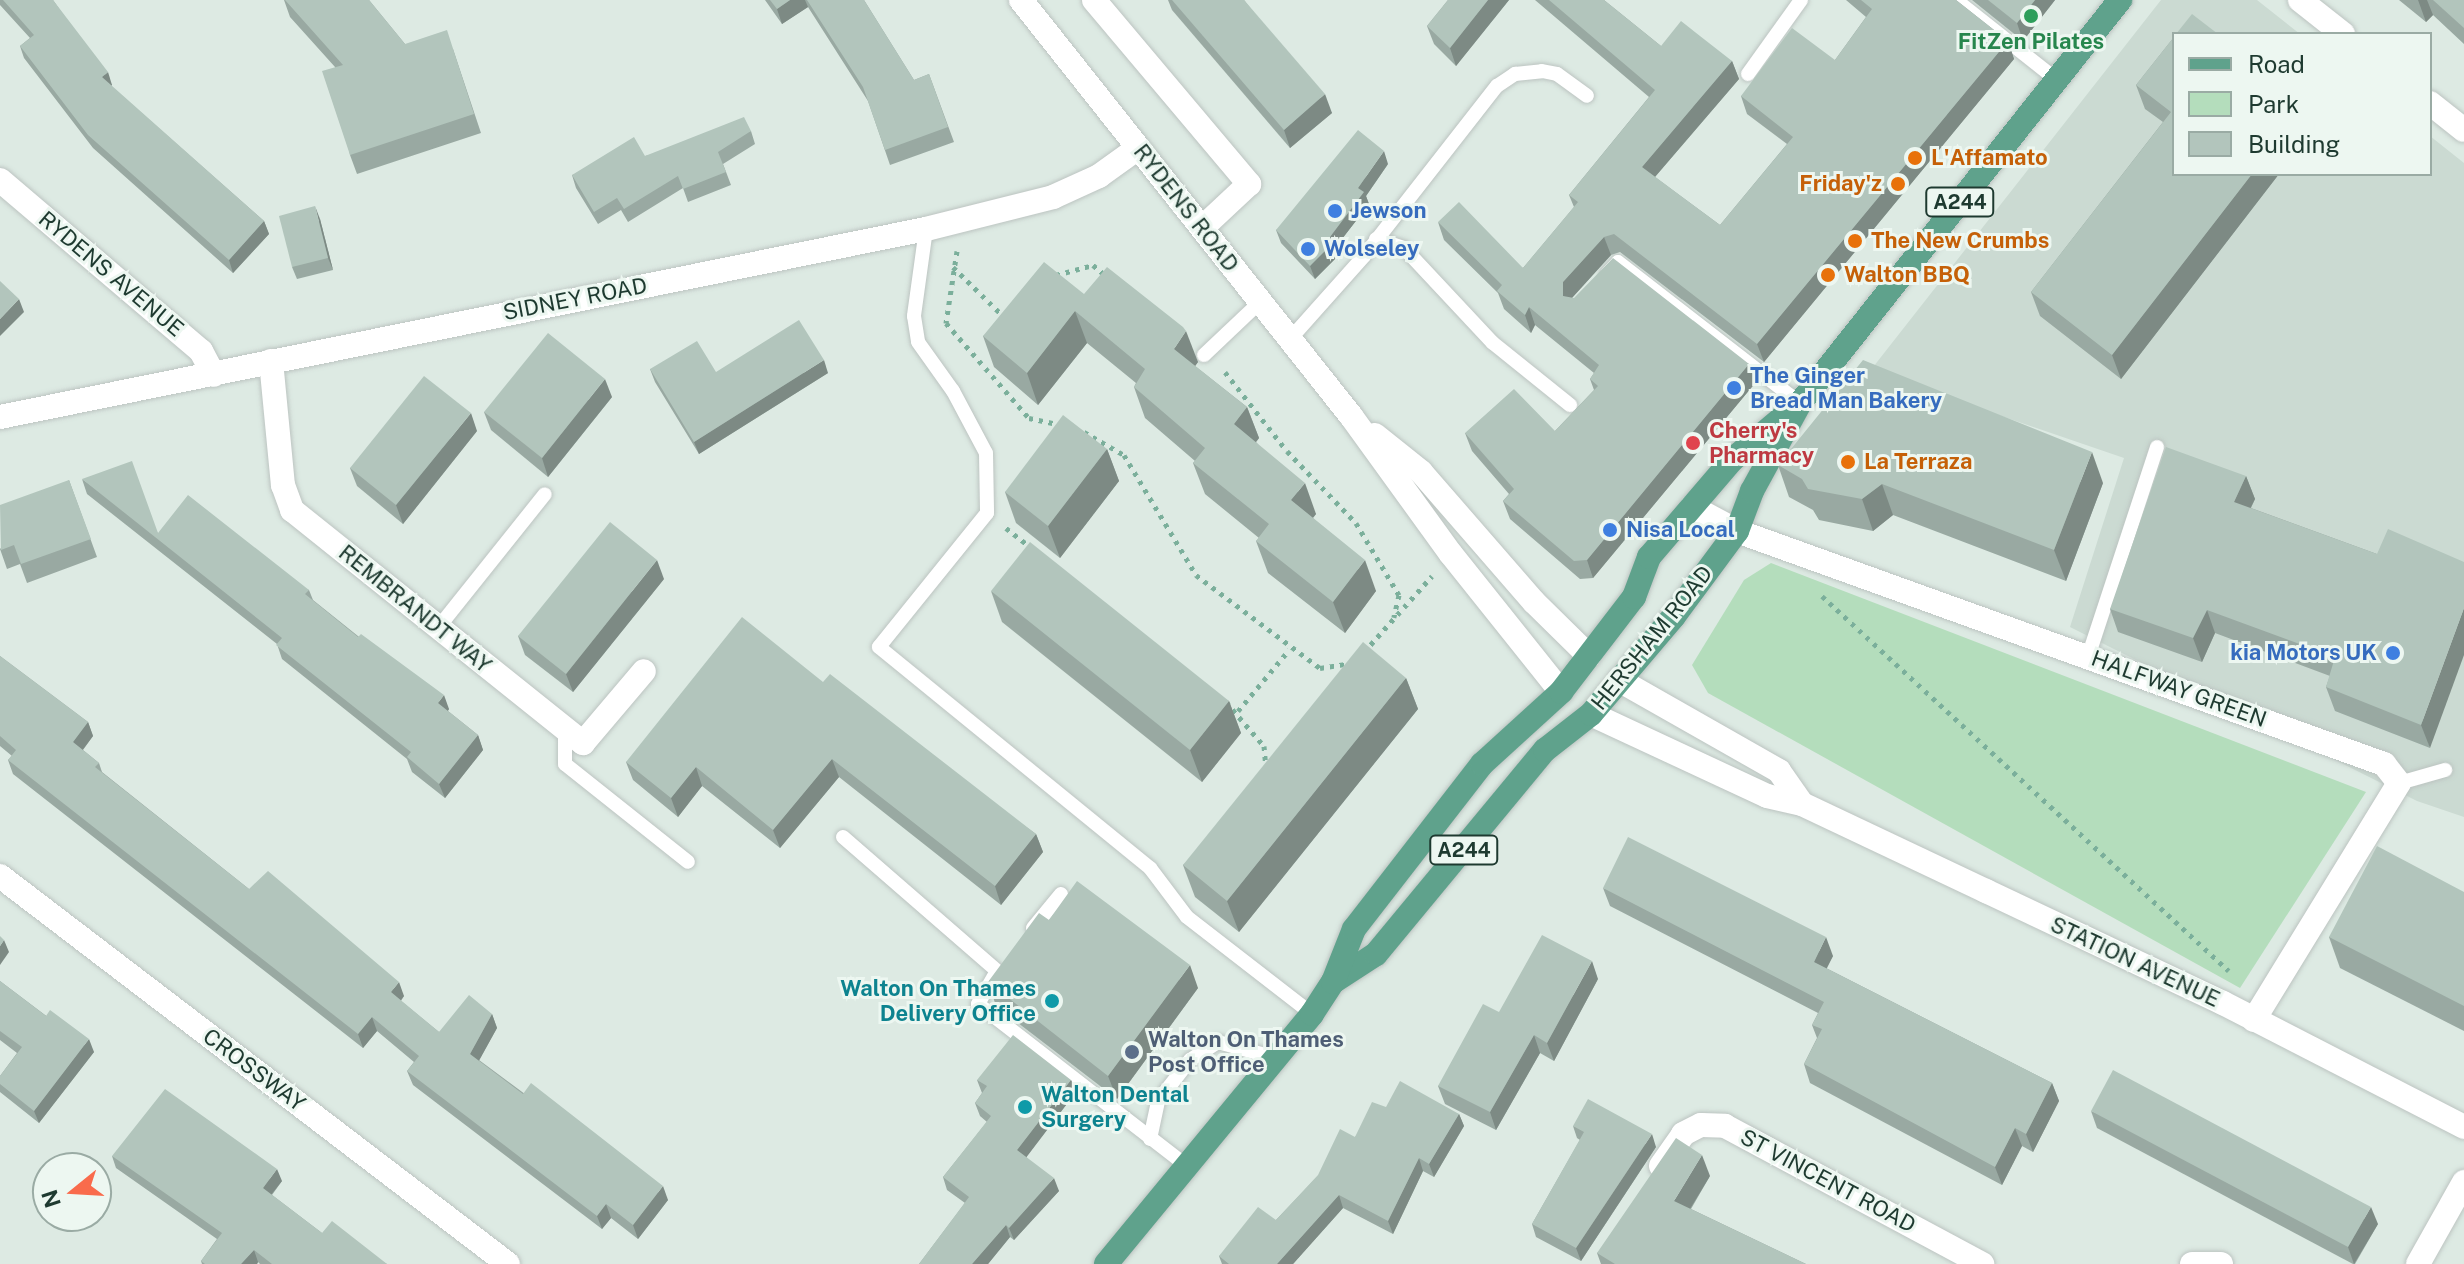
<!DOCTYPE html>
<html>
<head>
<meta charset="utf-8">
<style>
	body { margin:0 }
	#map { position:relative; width:2464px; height:1264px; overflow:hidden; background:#ddeae3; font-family:"Public Sans",sans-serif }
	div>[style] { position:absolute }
	.built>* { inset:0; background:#cbdad2 }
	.green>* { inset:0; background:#b4ddbc }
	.path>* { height:5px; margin-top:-2.5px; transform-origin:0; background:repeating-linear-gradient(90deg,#7baf9b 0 4px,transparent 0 10px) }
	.roads { filter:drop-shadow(0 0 2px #bcc4c1) drop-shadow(0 0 2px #bcc4c1) }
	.service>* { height:14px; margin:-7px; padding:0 7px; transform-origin:7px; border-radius:7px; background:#fff }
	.minor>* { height:24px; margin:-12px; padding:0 12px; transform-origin:12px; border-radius:12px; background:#fff }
	.tertiary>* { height:24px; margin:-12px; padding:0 12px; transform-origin:12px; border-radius:12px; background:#fff }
	.primary>* { height:24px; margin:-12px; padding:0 12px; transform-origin:12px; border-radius:12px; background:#5fa28c }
	.wall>* { inset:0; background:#99a9a2 }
	.shaded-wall>* { inset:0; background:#7d8a84 }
	.building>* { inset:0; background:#b2c5bc }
	.dots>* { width:22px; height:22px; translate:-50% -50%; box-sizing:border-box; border:4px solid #edf7f1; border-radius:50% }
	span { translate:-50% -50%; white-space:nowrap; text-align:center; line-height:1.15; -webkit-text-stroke:6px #edf7f1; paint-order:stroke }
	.shield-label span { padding:2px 6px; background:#edf7f1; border:2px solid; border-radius:6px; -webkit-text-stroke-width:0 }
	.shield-label { font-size:20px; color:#1e3a30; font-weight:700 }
	.leisure-label { font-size:22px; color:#27864d; font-weight:700 }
	.food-label { font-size:22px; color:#c56008; font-weight:700 }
	.left { translate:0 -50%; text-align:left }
	.right { translate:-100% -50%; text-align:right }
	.street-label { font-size:22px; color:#1e3a30 }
	.shop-label { font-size:22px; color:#366cbe; font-weight:700 }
	.health-label { font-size:22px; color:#be3a42; font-weight:700 }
	.culture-label { font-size:22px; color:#0d838f; font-weight:700 }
	.service-label { font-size:22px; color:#4e5e75; font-weight:700 }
	.legend { position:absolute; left:2172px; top:32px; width:260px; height:144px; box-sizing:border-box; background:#edf7f1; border:2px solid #9aaba4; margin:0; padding:10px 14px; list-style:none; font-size:24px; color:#1e3a30 }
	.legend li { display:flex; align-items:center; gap:16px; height:40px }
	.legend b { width:40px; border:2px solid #9aaba4 }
	.north { position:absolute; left:32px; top:1152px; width:80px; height:80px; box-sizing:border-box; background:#edf7f1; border:2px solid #9aaba4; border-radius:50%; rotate:252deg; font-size:22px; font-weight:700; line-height:32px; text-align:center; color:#1e3a30 }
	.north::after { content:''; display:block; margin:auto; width:28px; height:36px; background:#f96b4c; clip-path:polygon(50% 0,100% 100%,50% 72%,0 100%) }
</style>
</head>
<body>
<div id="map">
	<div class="built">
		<div style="clip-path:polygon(2161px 0,2257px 0,2300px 34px,2174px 34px,2174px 174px,2430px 174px,2430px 136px,2464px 163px,2464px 817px,2417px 801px,2070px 627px,2124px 458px,1870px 371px)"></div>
	</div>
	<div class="green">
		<div style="clip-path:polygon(1771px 563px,2366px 792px,2240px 988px,1708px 693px,1692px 665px,1744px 580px)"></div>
	</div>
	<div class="path">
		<div style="left:957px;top:251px;width:73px;rotate:98.7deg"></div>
		<div style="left:946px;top:323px;width:126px;rotate:48.9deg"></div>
		<div style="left:1029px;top:418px;width:35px;rotate:12deg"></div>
		<div style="left:953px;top:267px;width:73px;rotate:44.4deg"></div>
		<div style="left:1056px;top:275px;width:38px;rotate:-15deg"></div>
		<div style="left:1093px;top:265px;width:16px;rotate:40deg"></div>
		<div style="left:1225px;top:372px;width:100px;rotate:51.9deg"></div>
		<div style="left:1287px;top:451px;width:100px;rotate:46.2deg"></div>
		<div style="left:1356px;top:523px;width:84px;rotate:59.2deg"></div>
		<div style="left:1399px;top:595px;width:23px;rotate:103deg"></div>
		<div style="left:1084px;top:432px;width:46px;rotate:29.9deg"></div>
		<div style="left:1124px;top:455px;width:140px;rotate:59deg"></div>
		<div style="left:1196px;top:575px;width:155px;rotate:36.9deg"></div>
		<div style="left:1320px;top:668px;width:31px;rotate:-9deg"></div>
		<div style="left:1006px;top:528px;width:31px;rotate:38deg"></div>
		<div style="left:1822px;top:596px;width:553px;rotate:42.66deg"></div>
		<div style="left:1364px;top:652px;width:102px;rotate:-48.2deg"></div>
		<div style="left:1226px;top:702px;width:58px;rotate:49.2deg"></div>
		<div style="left:1264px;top:746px;width:23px;rotate:85deg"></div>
		<div style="left:1238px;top:711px;width:80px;rotate:-50.1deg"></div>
	</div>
	<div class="roads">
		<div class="service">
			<div style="left:1956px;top:0;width:129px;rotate:38.4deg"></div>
			<div style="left:1748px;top:74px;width:91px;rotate:-54.4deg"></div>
			<div style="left:926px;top:229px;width:88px;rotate:97.9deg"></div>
			<div style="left:914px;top:316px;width:26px;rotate:81deg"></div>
			<div style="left:918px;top:342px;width:60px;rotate:54.5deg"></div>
			<div style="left:953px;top:391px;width:70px;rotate:62deg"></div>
			<div style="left:986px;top:453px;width:60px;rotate:89deg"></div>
			<div style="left:987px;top:513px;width:172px;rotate:128.9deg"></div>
			<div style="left:879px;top:647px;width:350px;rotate:39.2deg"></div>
			<div style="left:1150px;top:868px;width:61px;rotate:52.9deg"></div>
			<div style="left:1187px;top:917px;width:158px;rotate:37.8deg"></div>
			<div style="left:1376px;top:239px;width:29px;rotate:18deg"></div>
			<div style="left:1404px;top:248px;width:130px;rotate:46.9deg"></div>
			<div style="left:1493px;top:343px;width:99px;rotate:38.8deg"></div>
			<div style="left:1607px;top:274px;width:16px;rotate:-47deg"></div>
			<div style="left:1618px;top:262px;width:230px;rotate:37.8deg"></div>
			<div style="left:1291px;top:338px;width:110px;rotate:-48.3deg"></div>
			<div style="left:1364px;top:256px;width:216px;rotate:-52deg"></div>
			<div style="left:1497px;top:86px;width:22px;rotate:-34deg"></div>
			<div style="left:1515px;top:74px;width:27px;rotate:-6deg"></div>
			<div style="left:1542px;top:71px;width:15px;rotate:11deg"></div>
			<div style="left:1557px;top:74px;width:37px;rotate:36deg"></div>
			<div style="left:1204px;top:355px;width:77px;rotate:-43.4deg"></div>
			<div style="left:438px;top:628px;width:171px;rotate:-51.4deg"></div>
			<div style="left:2088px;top:657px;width:221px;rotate:-71.8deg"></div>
			<div style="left:565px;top:731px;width:33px;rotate:90deg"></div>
			<div style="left:565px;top:764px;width:157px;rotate:38.5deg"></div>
			<div style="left:2399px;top:783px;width:48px;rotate:-15.8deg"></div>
			<div style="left:843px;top:837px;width:204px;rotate:41deg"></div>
			<div style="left:997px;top:971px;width:38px;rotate:120deg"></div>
			<div style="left:978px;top:1004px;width:264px;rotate:37.8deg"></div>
			<div style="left:1033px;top:928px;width:44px;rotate:-50.5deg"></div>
			<div style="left:1150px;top:1139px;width:39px;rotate:-78deg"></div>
			<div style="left:1158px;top:1101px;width:52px;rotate:-52deg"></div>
			<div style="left:1190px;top:1060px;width:33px;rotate:-33deg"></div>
			<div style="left:1218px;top:1042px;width:60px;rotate:15.4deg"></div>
		</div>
		<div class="minor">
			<div style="left:1094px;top:0;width:241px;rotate:49.9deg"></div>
			<div style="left:1249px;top:184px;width:64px;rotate:136.9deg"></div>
			<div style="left:2300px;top:0;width:55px;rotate:38.3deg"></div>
			<div style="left:2430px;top:103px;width:43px;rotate:38.5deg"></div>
			<div style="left:0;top:180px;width:264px;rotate:40.4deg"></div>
			<div style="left:201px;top:351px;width:27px;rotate:62deg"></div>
			<div style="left:271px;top:361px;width:125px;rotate:84.5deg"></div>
			<div style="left:283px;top:485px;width:27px;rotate:70deg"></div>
			<div style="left:292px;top:510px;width:373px;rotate:38.7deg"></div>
			<div style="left:583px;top:743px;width:94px;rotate:-49.7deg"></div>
			<div style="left:0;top:417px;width:945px;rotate:-11.48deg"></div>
			<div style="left:926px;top:229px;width:131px;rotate:-14.1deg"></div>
			<div style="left:1053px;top:197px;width:51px;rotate:-24.5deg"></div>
			<div style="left:1099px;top:176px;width:48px;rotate:-35.7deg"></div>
			<div style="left:1692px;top:507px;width:51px;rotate:28.1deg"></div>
			<div style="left:1737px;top:531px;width:688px;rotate:19.81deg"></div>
			<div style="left:2384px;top:764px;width:24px;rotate:52deg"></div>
			<div style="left:2399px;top:783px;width:278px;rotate:121.5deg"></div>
			<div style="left:0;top:876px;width:639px;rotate:37.37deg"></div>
			<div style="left:1661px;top:1166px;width:39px;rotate:-55deg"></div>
			<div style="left:1683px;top:1134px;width:20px;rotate:-27deg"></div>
			<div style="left:1701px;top:1125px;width:24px;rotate:2deg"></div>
			<div style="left:1725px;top:1126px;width:292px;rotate:28.2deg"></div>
			<div style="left:2192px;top:1264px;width:29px"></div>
			<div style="left:2418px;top:1264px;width:94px;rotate:-60.7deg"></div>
		</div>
		<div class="tertiary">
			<div style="left:1021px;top:0;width:531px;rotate:51.58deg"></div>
			<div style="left:1351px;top:416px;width:170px;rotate:54.1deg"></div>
			<div style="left:1451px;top:554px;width:176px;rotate:51.4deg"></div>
			<div style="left:1375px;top:435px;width:59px;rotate:38.8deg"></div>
			<div style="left:1421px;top:472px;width:172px;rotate:49deg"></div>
			<div style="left:1534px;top:602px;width:77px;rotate:44.5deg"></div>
			<div style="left:1619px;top:680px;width:184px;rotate:29.6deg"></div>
			<div style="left:1779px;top:771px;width:40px;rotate:55.1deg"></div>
			<div style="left:1591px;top:714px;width:194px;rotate:25deg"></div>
			<div style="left:1767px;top:796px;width:36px;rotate:13deg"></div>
			<div style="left:1802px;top:804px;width:204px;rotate:25.3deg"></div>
			<div style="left:1986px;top:891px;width:262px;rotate:25.3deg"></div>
			<div style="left:2223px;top:1003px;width:271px;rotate:27.2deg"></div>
		</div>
		<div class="primary">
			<div style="left:1333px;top:982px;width:51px;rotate:-33.1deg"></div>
			<div style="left:1376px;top:954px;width:265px;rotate:-50.4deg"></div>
			<div style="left:1545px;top:750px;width:58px;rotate:-38deg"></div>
			<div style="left:1591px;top:714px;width:128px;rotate:-49.7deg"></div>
			<div style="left:1674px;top:616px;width:106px;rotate:-53.5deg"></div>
			<div style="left:1737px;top:531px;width:43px;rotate:-69.4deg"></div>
			<div style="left:1752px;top:491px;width:100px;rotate:-61.4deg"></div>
			<div style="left:1800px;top:403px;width:515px;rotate:-51.55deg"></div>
			<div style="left:1106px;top:1264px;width:324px;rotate:-50.5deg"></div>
			<div style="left:1312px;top:1014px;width:38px;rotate:-57deg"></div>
			<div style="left:1333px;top:982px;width:57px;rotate:-68.4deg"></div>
			<div style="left:1354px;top:929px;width:209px;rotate:-52.2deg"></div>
			<div style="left:1482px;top:764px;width:107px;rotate:-42.3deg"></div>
			<div style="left:1561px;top:692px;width:120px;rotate:-52.5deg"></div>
			<div style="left:1634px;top:597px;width:43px;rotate:-69.4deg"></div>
			<div style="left:1649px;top:557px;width:128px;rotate:-49.4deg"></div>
			<div style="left:1732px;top:460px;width:75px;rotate:-40.1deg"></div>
		</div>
	</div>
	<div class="wall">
		<div style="clip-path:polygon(0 0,53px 0,112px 85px,111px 86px,264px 221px,269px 234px,233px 273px,93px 148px,24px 58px,20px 46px,30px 38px,0 5px)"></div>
		<div style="clip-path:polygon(284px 0,369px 0,405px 44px,453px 49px,481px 133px,357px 174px,350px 155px,335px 67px,290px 17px)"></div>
		<div style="clip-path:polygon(765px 0,864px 0,914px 80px,929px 74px,954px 142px,890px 165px,868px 101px,808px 7px,782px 24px)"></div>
		<div style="clip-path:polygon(1168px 0,1244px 0,1332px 113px,1290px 148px,1172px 10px)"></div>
		<div style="clip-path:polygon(1448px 0,1509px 0,1456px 66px,1434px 44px,1427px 26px)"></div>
		<div style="clip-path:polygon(1535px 0,1604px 0,1661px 46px,1732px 61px,1739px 79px,1655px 177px,1720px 225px,1787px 144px,1747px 114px,1741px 96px,1835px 60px,1866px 17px,1846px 0,1956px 0,2008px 41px,2014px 59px,1764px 362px,1620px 252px,1611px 255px,1572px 298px,1749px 364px,1756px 382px,1593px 578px,1580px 579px,1510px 519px,1503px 501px,1509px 494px,1472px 451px,1465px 433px,1555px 431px,1594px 390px,1590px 379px,1594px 373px,1535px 325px,1531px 333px,1504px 309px,1498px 293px,1444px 240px,1438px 222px,1523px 268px,1574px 207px,1569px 195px,1649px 97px)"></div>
		<div style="clip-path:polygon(1972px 0,2055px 0,2023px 41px)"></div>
		<div style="clip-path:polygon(2399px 0,2464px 0,2464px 44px,2433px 15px,2426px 22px)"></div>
		<div style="clip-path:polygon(2174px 37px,2174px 174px,2279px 174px,2121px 379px,2040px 316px,2031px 292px,2163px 122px,2145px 109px,2136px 85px)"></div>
		<div style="clip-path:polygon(751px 131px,755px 144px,723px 164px,731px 185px,688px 202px,683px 188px,628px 222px,621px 210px,598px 224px,576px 188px,572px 175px,645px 156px)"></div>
		<div style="clip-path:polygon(1388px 164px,1366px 196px,1369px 204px,1335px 248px,1338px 256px,1315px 279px,1281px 243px,1276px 230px)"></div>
		<div style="clip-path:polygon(320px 219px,333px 270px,297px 279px,292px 267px)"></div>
		<div style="clip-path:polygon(1084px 294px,1198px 362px,1195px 366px,1247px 407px,1259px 438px,1256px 442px,1316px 514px,1313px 518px,1376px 591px,1345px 633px,1268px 573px,1256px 541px,1259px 538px,1205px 494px,1193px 463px,1195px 461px,1145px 418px,1134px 387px,1136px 383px,1087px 343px,1038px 405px,994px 367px,983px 336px)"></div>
		<div style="clip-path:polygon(650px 369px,716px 372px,828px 373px,699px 454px,655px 382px)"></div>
		<div style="clip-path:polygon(612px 397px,548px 477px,491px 430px,484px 412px)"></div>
		<div style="clip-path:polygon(477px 431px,403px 524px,357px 486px,350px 468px)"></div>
		<div style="clip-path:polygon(1107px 449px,1119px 481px,1060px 558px,1016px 523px,1005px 492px)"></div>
		<div style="clip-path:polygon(1778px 465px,2103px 483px,2066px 581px,1893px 515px,1873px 531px,1819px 520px,1813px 510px,1789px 497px)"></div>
		<div style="clip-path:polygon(2246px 476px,2255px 499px,2251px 508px,2377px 554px,2430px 748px,2335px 711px,2326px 687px,2330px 676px,2215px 633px,2202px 662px,2118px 632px,2110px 609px)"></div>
		<div style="clip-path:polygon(82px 479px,158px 533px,309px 590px,313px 600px,449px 709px,448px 711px,478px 735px,483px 750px,445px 798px,412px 772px,407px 759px,282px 659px,277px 644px,87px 494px)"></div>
		<div style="clip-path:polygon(69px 480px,97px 557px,27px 583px,20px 564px,7px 569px,0 549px)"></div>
		<div style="clip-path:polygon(664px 579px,573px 692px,525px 655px,518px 636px)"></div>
		<div style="clip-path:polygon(991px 591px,1229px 701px,1241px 733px,1202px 782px,1002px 622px)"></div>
		<div style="clip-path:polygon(0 656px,88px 722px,93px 736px,83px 750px,99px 763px,102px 772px,249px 889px,404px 996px,401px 1001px,439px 1032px,492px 1014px,497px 1028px,479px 1060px,668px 1200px,638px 1239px,611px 1218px,602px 1229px,413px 1085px,407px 1071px,414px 1062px,377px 1031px,363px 1048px,13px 774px,8px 760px,12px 756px,0 746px)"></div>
		<div style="clip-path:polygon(1406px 678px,1418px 709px,1239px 932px,1195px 897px,1183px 865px)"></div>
		<div style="clip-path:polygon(823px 682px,1036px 834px,1043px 852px,1001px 905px,839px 777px,780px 848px,702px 786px,678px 817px,633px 780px,626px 762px)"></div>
		<div style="clip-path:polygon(1603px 888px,1833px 956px,1826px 968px,2052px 1083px,2059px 1101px,2033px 1152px,2022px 1146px,2002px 1185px,1810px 1083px,1804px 1064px,1817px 1038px,1812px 1025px,1818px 1013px,1610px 906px)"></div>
		<div style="clip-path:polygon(2464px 892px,2464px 1031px,2340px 968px,2329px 937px)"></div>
		<div style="clip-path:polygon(1049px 920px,1198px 988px,1117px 1099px,996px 1006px,988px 982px)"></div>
		<div style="clip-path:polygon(1598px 979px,1554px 1061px,1540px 1053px,1496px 1130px,1445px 1104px,1438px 1086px)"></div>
		<div style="clip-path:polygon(0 981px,94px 1052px,39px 1123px,0 1092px,0 1076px,17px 1053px,0 1040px)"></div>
		<div style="clip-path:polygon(977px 1080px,1071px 1080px,1076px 1092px,1026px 1157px,1059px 1191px,1014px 1240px,1010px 1237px,988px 1264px,919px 1264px,965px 1203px,947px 1190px,943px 1177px,987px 1122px,980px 1116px,975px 1103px,982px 1093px)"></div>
		<div style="clip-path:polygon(1386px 1107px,1459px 1114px,1464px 1126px,1434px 1177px,1423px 1171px,1393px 1234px,1343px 1208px,1293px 1264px,1222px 1264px,1219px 1256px,1276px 1220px,1355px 1137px)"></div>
		<div style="clip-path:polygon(2091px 1111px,2378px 1224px,2355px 1264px,2353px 1264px,2097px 1128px)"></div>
		<div style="clip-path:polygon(1573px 1126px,1656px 1147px,1581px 1261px,1536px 1237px,1532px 1224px,1580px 1140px,1577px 1138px)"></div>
		<div style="clip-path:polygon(112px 1156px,282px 1181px,272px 1195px,322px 1233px,387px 1264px,260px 1264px,258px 1262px,257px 1264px,202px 1264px,201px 1261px,217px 1239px,116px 1168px)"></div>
		<div style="clip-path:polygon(1710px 1176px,1691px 1209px,1806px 1264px,1601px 1264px,1597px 1253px)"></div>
	</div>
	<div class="shaded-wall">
		<div style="clip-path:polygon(790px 0,805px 0,808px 7px,782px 24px,777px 9px)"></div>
		<div style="clip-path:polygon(1488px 0,1509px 0,1456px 66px,1450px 48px)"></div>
		<div style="clip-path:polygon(2035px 0,2055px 0,2023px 41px,2017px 23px)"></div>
		<div style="clip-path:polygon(2418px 0,2427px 0,2433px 15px,2426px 22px)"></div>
		<div style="clip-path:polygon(2008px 41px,2014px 59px,1764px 362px,1757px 344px)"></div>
		<div style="clip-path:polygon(1732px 61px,1739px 79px,1648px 185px,1642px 167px)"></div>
		<div style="clip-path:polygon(108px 72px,112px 85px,106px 90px,102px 77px)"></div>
		<div style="clip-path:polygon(1325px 94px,1332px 113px,1290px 148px,1284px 130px)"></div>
		<div style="clip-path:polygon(1384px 151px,1388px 164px,1366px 196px,1369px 204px,1335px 248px,1338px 256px,1315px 279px,1310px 266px,1330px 237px,1358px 188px)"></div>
		<div style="clip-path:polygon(2252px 174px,2279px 174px,2121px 379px,2112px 355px)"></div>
		<div style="clip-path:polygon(315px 206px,320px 219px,333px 270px,328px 258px)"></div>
		<div style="clip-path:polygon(264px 221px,269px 234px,233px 273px,229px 260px)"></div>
		<div style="clip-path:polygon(1604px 237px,1611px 255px,1570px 300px,1563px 296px,1563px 282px)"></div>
		<div style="clip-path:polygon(19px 299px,24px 312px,0 336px,0 319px)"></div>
		<div style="clip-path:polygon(1529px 307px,1535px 325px,1531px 333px,1525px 315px)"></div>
		<div style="clip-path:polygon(1075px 311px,1087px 343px,1038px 405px,1027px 373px)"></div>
		<div style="clip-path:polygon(1186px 331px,1198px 362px,1185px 380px,1174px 349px)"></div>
		<div style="clip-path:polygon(824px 360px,828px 373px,699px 454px,694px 442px)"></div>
		<div style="clip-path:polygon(1749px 364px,1756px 382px,1593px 578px,1587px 560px)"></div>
		<div style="clip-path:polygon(605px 379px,612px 397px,548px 477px,542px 458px)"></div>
		<div style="clip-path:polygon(1247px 407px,1259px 438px,1246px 455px,1234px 424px)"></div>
		<div style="clip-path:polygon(471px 413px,477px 431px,403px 524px,396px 505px)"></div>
		<div style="clip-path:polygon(1107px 449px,1119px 481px,1060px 558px,1048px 526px)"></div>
		<div style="clip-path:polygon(2092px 452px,2103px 483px,2066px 581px,2054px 550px)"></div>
		<div style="clip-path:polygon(2246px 476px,2255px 499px,2242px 525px,2234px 502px)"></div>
		<div style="clip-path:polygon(1305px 483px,1316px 514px,1302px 531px,1291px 500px)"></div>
		<div style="clip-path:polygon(1882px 484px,1893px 515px,1873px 531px,1862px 499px)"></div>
		<div style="clip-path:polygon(657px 560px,664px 579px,573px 692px,566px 674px)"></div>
		<div style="clip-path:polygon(1365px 560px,1376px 591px,1345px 633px,1333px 602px)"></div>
		<div style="clip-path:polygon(2464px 608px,2464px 655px,2430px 748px,2421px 725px)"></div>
		<div style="clip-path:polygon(2207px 610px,2215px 633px,2202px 662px,2193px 638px)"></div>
		<div style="clip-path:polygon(1406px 678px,1418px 709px,1239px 932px,1227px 901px)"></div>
		<div style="clip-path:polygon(444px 695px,449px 709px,443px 718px,438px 703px)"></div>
		<div style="clip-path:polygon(1229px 701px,1241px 733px,1202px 782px,1190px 750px)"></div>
		<div style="clip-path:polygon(88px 722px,93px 736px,78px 756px,73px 742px)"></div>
		<div style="clip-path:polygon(478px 735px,483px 750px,445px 798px,439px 784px)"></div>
		<div style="clip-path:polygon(832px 759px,839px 777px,780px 848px,773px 830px)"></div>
		<div style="clip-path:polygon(696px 767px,702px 786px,678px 817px,671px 798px)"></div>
		<div style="clip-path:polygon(1036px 834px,1043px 852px,1001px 905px,995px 886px)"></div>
		<div style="clip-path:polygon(1826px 937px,1833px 956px,1821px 980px,1814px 962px)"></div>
		<div style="clip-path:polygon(4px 940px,9px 952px,0 965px,0 946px)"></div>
		<div style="clip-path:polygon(1592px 961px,1598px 979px,1554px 1061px,1547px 1043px)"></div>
		<div style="clip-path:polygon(1190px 965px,1198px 988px,1117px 1099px,1108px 1076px)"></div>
		<div style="clip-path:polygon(399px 982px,404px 996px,396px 1006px,391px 992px)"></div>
		<div style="clip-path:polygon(492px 1014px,497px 1028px,475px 1068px,470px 1054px)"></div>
		<div style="clip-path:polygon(372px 1017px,377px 1031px,363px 1048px,358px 1034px)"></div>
		<div style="clip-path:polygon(1534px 1035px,1540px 1053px,1496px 1130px,1490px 1112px)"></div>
		<div style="clip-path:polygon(89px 1039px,94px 1052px,39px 1123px,34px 1111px)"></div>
		<div style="clip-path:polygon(1071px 1080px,1076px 1092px,1022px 1163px,1017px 1150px)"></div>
		<div style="clip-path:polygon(2052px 1083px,2059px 1101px,2033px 1152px,2026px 1134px)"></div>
		<div style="clip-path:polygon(1459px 1114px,1464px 1126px,1434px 1177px,1429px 1164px)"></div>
		<div style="clip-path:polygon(2015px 1128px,2022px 1146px,2002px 1185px,1995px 1167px)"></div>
		<div style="clip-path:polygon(1652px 1134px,1656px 1147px,1581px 1261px,1576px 1248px)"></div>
		<div style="clip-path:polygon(1702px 1155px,1710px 1176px,1682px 1222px,1674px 1201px)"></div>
		<div style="clip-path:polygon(1419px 1158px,1423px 1171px,1393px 1234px,1388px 1221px)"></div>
		<div style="clip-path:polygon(277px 1169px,282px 1181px,267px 1200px,263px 1188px)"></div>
		<div style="clip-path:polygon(1054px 1178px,1059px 1191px,1014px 1240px,1009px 1228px)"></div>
		<div style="clip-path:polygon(663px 1186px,668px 1200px,638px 1239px,633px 1225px)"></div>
		<div style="clip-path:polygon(1339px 1195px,1343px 1208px,1293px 1264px,1277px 1264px)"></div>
		<div style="clip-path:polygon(606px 1204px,611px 1218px,602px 1229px,597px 1216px)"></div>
		<div style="clip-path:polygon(2371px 1207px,2378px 1224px,2354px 1264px,2348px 1247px)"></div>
		<div style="clip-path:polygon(1006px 1225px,1010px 1237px,988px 1264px,972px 1264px)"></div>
		<div style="clip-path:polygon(254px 1250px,258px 1262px,257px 1264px,241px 1264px)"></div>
	</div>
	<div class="building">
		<div style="clip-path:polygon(3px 0,53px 0,108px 72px,102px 77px,264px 221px,229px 260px,88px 135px,20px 46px,34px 35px)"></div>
		<div style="clip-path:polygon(285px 0,369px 0,405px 44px,447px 30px,474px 114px,350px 155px,322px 71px,343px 65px)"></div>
		<div style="clip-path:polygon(770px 0,790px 0,777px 9px)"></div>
		<div style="clip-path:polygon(807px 0,864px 0,914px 80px,929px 74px,948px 127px,885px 150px,863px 87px)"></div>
		<div style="clip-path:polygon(1172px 0,1244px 0,1325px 94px,1284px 130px)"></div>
		<div style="clip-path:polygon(1448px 0,1488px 0,1450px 48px,1427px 26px)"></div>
		<div style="clip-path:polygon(1549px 0,1604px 0,1661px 46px,1681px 21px,1732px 61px,1642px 167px,1720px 225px,1793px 137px,1741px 96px,1792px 28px,1835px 60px,1872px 9px,1861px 0,1956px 0,2008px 41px,1757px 344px,1614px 234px,1604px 237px,1563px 282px,1563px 296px,1574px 298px,1613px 258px,1749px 364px,1587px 560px,1574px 561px,1503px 501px,1514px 489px,1465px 433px,1514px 389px,1555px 431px,1598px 386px,1590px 379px,1599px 365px,1529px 307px,1525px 315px,1497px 291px,1502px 285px,1438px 222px,1459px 202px,1523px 268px,1578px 202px,1569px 195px,1655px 90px)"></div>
		<div style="clip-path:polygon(1988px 0,2035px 0,2017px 23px)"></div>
		<div style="clip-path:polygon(2433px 0,2464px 0,2464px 28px)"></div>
		<div style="clip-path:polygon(2192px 14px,2218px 34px,2176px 34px)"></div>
		<div style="clip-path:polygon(2174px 37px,2174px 174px,2252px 174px,2112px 355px,2031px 292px,2171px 112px,2136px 85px)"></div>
		<div style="clip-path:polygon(744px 117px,751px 131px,718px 152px,726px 172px,683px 189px,678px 176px,624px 209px,617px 198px,594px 212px,572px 175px,634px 137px,645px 156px)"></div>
		<div style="clip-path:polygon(1358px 130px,1384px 151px,1358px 188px,1364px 192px,1330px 237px,1333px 243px,1310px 266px,1276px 230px)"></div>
		<div style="clip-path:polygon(315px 206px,328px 258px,292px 267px,279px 216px)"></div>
		<div style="clip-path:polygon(1044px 262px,1084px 294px,1107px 267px,1183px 327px,1186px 331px,1174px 349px,1247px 407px,1234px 424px,1305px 483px,1291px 500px,1365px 560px,1333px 602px,1256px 541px,1269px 524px,1193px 463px,1205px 448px,1134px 387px,1145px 369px,1075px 311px,1027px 373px,983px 336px)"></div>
		<div style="clip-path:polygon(0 281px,19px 299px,0 319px)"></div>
		<div style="clip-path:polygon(799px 320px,824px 360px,694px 442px,650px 369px,697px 341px,716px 372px)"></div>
		<div style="clip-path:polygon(548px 333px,605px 379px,542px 458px,484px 412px)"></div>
		<div style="clip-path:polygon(1863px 360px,2092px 452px,2054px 550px,1882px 484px,1862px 499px,1808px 489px,1802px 479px,1778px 465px)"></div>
		<div style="clip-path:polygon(424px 376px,471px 413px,396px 505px,350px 468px)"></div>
		<div style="clip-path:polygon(1063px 415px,1107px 449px,1048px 526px,1005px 492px)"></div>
		<div style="clip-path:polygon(2166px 447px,2246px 476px,2234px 502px,2377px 554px,2388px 529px,2464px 562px,2464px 608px,2421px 725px,2326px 687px,2335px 657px,2207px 610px,2193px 638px,2110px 609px)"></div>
		<div style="clip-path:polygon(132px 461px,158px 533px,188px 495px,309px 590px,305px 594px,358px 637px,361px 634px,444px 695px,438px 703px,478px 735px,439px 784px,407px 757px,411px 752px,276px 645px,282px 638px,82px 479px)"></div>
		<div style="clip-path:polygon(69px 480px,91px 539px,21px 564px,14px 545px,1px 550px,0 505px)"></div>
		<div style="clip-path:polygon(610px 522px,657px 560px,566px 674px,518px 636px)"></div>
		<div style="clip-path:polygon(1030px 542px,1229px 701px,1190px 750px,991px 591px)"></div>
		<div style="clip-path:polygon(742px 617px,823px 682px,830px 674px,1036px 834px,995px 886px,832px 759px,773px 830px,696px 767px,671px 798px,626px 762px)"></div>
		<div style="clip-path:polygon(1363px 642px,1406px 678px,1227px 901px,1183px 865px)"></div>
		<div style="clip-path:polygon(0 656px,88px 722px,73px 742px,99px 763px,95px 767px,249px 889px,268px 871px,399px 982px,391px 992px,439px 1032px,469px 995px,492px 1014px,470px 1054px,523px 1094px,531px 1083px,663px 1186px,633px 1225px,606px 1204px,597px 1216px,407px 1071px,419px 1056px,372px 1017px,358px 1034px,8px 760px,16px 750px,0 736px)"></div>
		<div style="clip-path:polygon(1628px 837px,1826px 937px,1814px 962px,2052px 1083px,2026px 1134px,2015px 1128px,1995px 1167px,1804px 1064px,1822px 1029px,1812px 1025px,1824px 1002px,1603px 888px)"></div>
		<div style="clip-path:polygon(2377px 846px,2464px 892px,2464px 1006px,2329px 937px)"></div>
		<div style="clip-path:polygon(1077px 881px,1190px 965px,1108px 1076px,988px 982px,1039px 913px,1049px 920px)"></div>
		<div style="clip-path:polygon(1542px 935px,1592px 961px,1547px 1043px,1534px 1035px,1490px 1112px,1438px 1086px,1483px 1004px,1499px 1012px)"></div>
		<div style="clip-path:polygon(0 936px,4px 940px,0 946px)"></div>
		<div style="clip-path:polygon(0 981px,46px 1016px,50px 1010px,89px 1039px,34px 1111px,0 1084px,0 1076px,22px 1047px,0 1031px)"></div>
		<div style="clip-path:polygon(1013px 1035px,1071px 1080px,1017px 1150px,1054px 1178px,1009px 1228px,1006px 1225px,972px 1264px,919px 1264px,969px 1197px,943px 1177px,991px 1116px,975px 1103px,987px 1086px,977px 1080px)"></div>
		<div style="clip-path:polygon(2113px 1070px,2371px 1207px,2348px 1247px,2091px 1111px)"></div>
		<div style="clip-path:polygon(1400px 1081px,1459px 1114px,1429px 1164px,1419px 1158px,1388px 1221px,1339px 1195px,1277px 1264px,1229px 1264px,1219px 1256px,1258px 1207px,1276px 1220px,1318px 1175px,1340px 1129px,1355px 1137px,1372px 1102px,1386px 1107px)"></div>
		<div style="clip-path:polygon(165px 1089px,277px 1169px,263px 1188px,322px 1233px,332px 1221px,387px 1264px,272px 1264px,254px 1250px,241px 1264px,205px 1264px,201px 1261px,222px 1233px,112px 1156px)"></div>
		<div style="clip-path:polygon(1588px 1099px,1652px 1134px,1576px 1248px,1532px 1224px,1584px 1132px,1573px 1126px)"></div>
		<div style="clip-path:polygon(1676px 1138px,1702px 1155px,1674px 1201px,1806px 1264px,1615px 1264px,1597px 1253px)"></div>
	</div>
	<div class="dots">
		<div style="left:2031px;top:16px;background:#2e9e5b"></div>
		<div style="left:1915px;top:158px;background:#e8710a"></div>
		<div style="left:1898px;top:184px;background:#e8710a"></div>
		<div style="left:1335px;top:211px;background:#3f7fe0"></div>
		<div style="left:1855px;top:241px;background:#e8710a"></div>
		<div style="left:1308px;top:249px;background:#3f7fe0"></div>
		<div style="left:1828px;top:275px;background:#e8710a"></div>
		<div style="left:1734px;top:388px;background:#3f7fe0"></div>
		<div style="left:1693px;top:443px;background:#e0444e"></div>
		<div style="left:1848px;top:462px;background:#e8710a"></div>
		<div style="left:1610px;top:530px;background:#3f7fe0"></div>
		<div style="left:2393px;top:653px;background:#3f7fe0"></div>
		<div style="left:1052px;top:1001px;background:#0f9aa8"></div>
		<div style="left:1132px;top:1052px;background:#5c6f8a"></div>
		<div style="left:1025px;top:1107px;background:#0f9aa8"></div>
	</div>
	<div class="shield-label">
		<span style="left:1960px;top:202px">A244</span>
		<span style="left:1464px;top:850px">A244</span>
	</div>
	<div class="leisure-label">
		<span style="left:2031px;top:42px">FitZen Pilates</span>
	</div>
	<div class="food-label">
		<span class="left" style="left:1931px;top:158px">L'Affamato</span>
		<span class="right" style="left:1882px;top:184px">Friday'z</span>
		<span class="left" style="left:1871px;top:241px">The New Crumbs</span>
		<span class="left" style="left:1844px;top:275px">Walton BBQ</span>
		<span class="left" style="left:1864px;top:462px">La Terraza</span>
	</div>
	<div class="street-label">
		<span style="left:1186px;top:208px;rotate:52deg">RYDENS ROAD</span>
		<span style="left:111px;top:274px;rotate:40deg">RYDENS AVENUE</span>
		<span style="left:575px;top:299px;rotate:-11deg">SIDNEY ROAD</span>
		<span style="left:415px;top:609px;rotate:39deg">REMBRANDT WAY</span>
		<span style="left:1652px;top:638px;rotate:-51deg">HERSHAM ROAD</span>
		<span style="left:2179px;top:689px;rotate:20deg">HALFWAY GREEN</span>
		<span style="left:2135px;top:962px;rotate:25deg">STATION AVENUE</span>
		<span style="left:254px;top:1070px;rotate:37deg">CROSSWAY</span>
		<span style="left:1828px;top:1181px;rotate:28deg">ST VINCENT ROAD</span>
	</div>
	<div class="shop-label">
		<span class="left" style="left:1351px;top:211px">Jewson</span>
		<span class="left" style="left:1324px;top:249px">Wolseley</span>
		<span class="left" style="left:1750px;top:388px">The Ginger<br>Bread Man Bakery</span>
		<span class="left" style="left:1626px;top:530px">Nisa Local</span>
		<span class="right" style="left:2377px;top:653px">kia Motors UK</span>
	</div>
	<div class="health-label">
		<span class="left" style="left:1709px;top:443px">Cherry's<br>Pharmacy</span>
	</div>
	<div class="culture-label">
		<span class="right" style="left:1036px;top:1001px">Walton On Thames<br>Delivery Office</span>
		<span class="left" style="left:1041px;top:1107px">Walton Dental<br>Surgery</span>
	</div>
	<div class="service-label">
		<span class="left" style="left:1148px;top:1052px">Walton On Thames<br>Post Office</span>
	</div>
	<ul class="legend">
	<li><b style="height:10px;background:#5fa28c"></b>Road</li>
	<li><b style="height:22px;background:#b4ddbc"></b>Park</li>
	<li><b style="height:22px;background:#b2c5bc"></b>Building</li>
	</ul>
	<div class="north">N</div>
</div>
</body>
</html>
